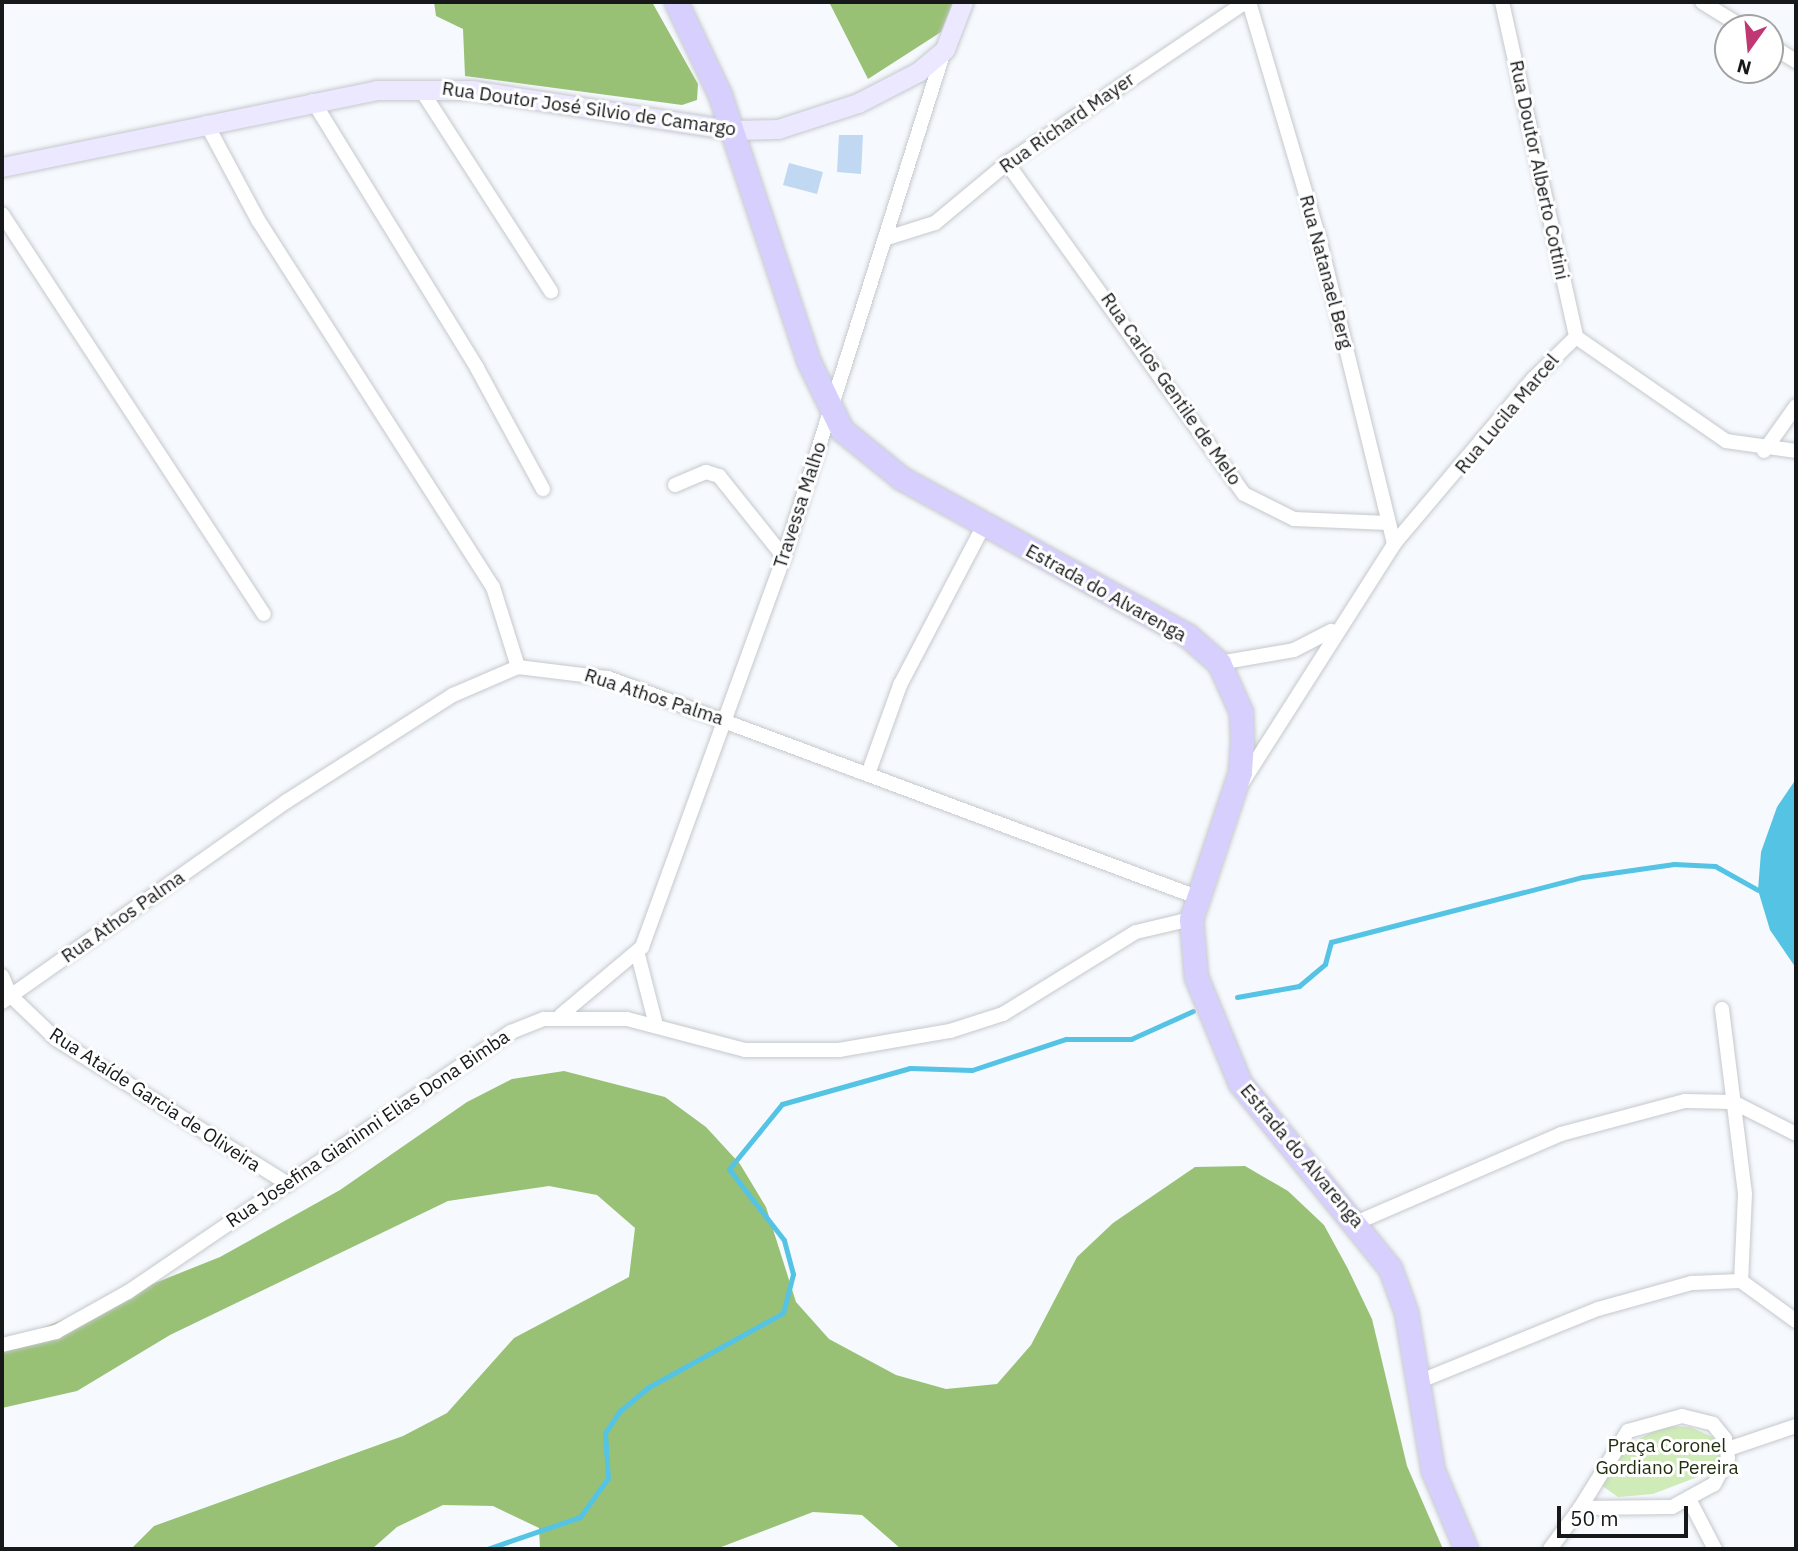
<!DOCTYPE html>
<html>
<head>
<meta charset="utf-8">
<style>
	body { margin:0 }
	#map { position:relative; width:1798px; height:1551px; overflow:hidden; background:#f6fafe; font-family:"IBM Plex Sans",sans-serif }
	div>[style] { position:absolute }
	.green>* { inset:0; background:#cfecb8 }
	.forest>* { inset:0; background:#99c176 }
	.water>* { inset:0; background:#54c3e4 }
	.stream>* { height:5px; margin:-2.5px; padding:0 2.5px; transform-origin:2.5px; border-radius:2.5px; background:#54c3e4 }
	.building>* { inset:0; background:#c0d8f2 }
	.roads { filter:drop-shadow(0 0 2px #c5c8cc) drop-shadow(0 0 2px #c5c8cc) }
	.street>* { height:14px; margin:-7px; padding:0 7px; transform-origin:7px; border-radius:7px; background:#fff }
	.secondary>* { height:19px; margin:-9.5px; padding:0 9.5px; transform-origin:9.5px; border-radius:9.5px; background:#ebe8ff }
	.primary>* { height:23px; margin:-11.5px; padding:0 11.5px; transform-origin:11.5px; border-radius:11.5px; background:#d7d0fe }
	span { translate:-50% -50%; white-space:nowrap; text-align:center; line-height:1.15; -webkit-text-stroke:6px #fff; paint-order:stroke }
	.street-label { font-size:19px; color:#17181a }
	.park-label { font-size:19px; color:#202f10 }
	.frame { position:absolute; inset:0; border:4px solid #17181a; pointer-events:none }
	.north { position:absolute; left:1714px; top:14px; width:70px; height:70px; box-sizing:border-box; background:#fff; border:2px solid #a2a3a3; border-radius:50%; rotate:195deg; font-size:19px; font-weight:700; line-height:28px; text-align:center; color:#17181a }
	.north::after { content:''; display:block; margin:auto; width:24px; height:32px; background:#c03773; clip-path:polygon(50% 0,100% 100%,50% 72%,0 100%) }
	.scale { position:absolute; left:1557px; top:1506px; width:131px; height:32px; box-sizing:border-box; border:4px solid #17181a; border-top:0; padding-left:9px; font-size:21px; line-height:24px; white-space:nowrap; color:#17181a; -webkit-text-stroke:5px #fff; paint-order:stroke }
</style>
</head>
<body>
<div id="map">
	<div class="green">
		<div style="clip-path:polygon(1664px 1426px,1690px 1427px,1713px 1437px,1723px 1444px,1723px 1459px,1713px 1471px,1653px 1494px,1618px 1497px,1601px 1485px,1629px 1444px)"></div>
	</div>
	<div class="forest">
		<div style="clip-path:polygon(434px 2px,652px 2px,698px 84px,697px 100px,682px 105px,465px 76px,463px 29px,436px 16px)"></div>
		<div style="clip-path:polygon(829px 2px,953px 2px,941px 32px,868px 79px)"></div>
		<div style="clip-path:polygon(564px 1071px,665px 1097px,706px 1127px,740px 1164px,766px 1207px,796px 1302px,829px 1339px,896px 1375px,946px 1389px,997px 1384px,1031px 1345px,1077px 1257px,1113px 1223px,1195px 1167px,1245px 1166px,1288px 1191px,1324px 1225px,1348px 1269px,1372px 1319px,1407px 1466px,1443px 1549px,901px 1549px,862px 1515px,813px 1512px,716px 1549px,540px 1549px,539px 1528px,493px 1506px,443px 1505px,397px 1527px,372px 1549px,131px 1549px,154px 1526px,403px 1436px,447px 1413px,514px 1338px,629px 1277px,635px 1228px,597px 1195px,549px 1186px,448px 1201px,170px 1335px,77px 1391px,2px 1408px,2px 1344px,220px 1257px,340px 1190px,467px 1102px,512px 1079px)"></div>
	</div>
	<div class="water">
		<div style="clip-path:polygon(1796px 779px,1796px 968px,1770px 930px,1758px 890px,1761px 852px,1777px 807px)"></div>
	</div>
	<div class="stream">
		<div style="left:1237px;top:997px;width:63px;rotate:-10.1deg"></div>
		<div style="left:1299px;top:986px;width:34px;rotate:-40deg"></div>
		<div style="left:1325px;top:964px;width:23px;rotate:-75deg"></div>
		<div style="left:1331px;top:942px;width:260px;rotate:-14.5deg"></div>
		<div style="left:1583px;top:877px;width:92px;rotate:-8.1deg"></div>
		<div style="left:1674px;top:864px;width:41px;rotate:2.8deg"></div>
		<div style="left:1715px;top:866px;width:49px;rotate:29.2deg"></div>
		<div style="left:487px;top:1549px;width:98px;rotate:-19deg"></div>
		<div style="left:580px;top:1517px;width:48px;rotate:-54.3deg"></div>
		<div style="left:608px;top:1478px;width:45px;rotate:-93.8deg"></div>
		<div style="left:605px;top:1433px;width:27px;rotate:-56deg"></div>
		<div style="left:620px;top:1411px;width:35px;rotate:-40deg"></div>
		<div style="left:647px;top:1388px;width:155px;rotate:-28.9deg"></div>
		<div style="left:783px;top:1313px;width:40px;rotate:-75.6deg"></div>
		<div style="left:793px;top:1274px;width:35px;rotate:-105deg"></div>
		<div style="left:784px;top:1240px;width:90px;rotate:-127.8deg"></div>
		<div style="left:729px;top:1169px;width:84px;rotate:-50.8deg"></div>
		<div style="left:782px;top:1104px;width:133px;rotate:-15.7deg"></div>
		<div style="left:910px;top:1068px;width:62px;rotate:1.8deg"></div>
		<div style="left:972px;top:1070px;width:99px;rotate:-18.3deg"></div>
		<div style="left:1066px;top:1039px;width:65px"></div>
		<div style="left:1131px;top:1039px;width:68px;rotate:-24.3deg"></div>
	</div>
	<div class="building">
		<div style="clip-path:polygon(839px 135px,863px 135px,861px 174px,837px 172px)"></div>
		<div style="clip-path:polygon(789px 163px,823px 172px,817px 194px,783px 185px)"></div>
	</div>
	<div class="roads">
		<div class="street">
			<div style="left:1249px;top:2px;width:246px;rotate:73.5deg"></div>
			<div style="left:1319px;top:238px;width:315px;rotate:76.2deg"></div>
			<div style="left:1502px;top:2px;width:343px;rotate:77.5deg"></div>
			<div style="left:1702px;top:2px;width:49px;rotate:31.8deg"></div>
			<div style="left:1770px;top:45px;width:31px;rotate:32deg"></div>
			<div style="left:420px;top:88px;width:242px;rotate:57.2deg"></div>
			<div style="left:313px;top:101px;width:313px;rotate:58.4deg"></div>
			<div style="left:477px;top:368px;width:138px;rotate:61.4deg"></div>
			<div style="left:206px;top:123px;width:110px;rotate:61.8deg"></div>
			<div style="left:258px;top:220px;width:436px;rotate:57.4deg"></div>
			<div style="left:493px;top:587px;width:84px;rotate:72.6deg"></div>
			<div style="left:1007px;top:163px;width:407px;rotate:54.4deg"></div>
			<div style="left:1244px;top:494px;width:56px;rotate:26.6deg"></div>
			<div style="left:1294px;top:519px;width:94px;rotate:2.4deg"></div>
			<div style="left:2px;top:214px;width:478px;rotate:56.8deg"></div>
			<div style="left:887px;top:238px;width:50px;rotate:-17.4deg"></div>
			<div style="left:935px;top:223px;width:94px;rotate:-39.8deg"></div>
			<div style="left:1007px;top:163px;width:288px;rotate:-34deg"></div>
			<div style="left:1764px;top:451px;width:55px;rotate:-54.6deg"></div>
			<div style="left:675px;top:485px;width:34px;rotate:-23deg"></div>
			<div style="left:706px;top:472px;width:14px;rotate:17deg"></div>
			<div style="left:719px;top:476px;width:104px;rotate:51.3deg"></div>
			<div style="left:1219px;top:663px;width:76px;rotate:-9.8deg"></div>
			<div style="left:1294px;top:650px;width:42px;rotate:-27.2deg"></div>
			<div style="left:868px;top:774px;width:95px;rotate:-70.2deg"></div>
			<div style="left:900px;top:685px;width:178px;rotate:-62.3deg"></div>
			<div style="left:1242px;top:783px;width:283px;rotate:-57.5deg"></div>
			<div style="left:1394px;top:544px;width:216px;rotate:-49.9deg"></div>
			<div style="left:1533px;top:379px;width:60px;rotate:-44.3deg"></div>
			<div style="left:1576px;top:337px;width:183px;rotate:34.7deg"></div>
			<div style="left:1726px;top:441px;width:71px;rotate:8.1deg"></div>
			<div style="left:638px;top:955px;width:72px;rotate:75.6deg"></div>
			<div style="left:2px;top:976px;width:21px;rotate:67deg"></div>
			<div style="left:10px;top:995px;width:64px;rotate:43.7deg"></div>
			<div style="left:56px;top:1039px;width:274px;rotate:32deg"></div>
			<div style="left:2px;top:1002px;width:349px;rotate:-35.2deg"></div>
			<div style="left:287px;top:801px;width:197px;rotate:-32.6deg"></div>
			<div style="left:453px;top:695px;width:71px;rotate:-23.3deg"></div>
			<div style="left:518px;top:667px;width:91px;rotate:7deg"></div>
			<div style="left:608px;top:678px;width:628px;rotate:20.4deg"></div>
			<div style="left:1722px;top:1009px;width:186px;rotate:82.9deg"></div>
			<div style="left:1745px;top:1194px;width:87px;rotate:92.6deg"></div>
			<div style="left:561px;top:1015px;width:106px;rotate:-40deg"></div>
			<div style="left:642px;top:947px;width:415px;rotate:-70deg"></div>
			<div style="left:784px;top:557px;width:531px;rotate:-72.45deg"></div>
			<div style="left:1358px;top:1222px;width:221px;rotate:-23.4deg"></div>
			<div style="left:1561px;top:1134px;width:128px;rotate:-14.9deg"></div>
			<div style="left:1685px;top:1101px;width:48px;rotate:1.2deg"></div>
			<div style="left:1733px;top:1102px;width:71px;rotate:26.9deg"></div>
			<div style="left:2px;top:1345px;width:56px;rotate:-13.5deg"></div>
			<div style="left:56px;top:1332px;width:82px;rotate:-29.1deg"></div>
			<div style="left:128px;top:1292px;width:463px;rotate:-34.2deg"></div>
			<div style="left:511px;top:1032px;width:35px;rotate:-22deg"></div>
			<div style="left:544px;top:1019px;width:83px"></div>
			<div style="left:627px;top:1019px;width:122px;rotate:14.7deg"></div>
			<div style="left:745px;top:1050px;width:94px"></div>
			<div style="left:839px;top:1050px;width:113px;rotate:-9.7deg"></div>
			<div style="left:950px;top:1031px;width:56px;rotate:-17.8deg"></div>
			<div style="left:1003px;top:1014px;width:156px;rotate:-31.7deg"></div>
			<div style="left:1136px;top:932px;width:57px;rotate:-13.3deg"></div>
			<div style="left:1418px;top:1382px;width:194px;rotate:-22.1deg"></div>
			<div style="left:1598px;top:1309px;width:98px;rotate:-15.5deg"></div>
			<div style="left:1692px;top:1283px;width:49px;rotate:-2.3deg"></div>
			<div style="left:1741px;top:1281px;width:68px;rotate:36deg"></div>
			<div style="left:1682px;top:1416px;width:32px;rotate:14deg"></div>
			<div style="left:1713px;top:1424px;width:19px;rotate:51deg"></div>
			<div style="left:1725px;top:1439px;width:19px;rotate:81deg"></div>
			<div style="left:1728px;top:1458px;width:30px;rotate:118deg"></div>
			<div style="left:1714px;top:1484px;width:48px;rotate:151.3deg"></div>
			<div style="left:1672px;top:1507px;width:92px;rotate:179.4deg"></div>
			<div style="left:1580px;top:1508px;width:91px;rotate:-58.1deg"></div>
			<div style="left:1628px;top:1431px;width:56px;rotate:-15.5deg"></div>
			<div style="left:1728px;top:1449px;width:72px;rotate:-18.7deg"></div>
			<div style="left:1690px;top:1501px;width:54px;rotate:62.5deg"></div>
			<div style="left:1550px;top:1549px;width:51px;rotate:-53.8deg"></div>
		</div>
		<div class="secondary">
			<div style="left:2px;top:167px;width:382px;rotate:-11.6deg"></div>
			<div style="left:376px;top:90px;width:95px"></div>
			<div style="left:471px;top:90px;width:265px;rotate:8.7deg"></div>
			<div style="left:733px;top:130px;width:45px;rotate:-1.3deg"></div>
			<div style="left:778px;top:129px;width:84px;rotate:-18deg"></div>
			<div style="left:858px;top:103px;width:68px;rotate:-27.3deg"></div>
			<div style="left:918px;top:72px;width:35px;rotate:-40deg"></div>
			<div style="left:945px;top:49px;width:50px;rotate:-69deg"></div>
		</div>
		<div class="primary">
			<div style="left:676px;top:2px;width:103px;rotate:64.7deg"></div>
			<div style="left:720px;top:95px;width:279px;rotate:71.6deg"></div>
			<div style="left:808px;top:360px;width:78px;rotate:64.1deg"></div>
			<div style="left:842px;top:430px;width:76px;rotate:39.1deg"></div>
			<div style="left:901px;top:478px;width:326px;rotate:28.8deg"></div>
			<div style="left:1187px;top:635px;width:43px;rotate:41.2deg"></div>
			<div style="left:1219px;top:663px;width:54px;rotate:65.8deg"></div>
			<div style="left:1241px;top:712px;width:30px;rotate:88deg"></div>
			<div style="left:1242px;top:742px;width:30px;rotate:94deg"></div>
			<div style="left:1240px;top:772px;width:155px;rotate:108.4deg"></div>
			<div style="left:1191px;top:919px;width:58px;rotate:85.1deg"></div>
			<div style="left:1196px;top:977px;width:115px;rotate:67.5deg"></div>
			<div style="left:1240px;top:1083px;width:238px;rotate:51deg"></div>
			<div style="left:1390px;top:1268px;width:47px;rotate:70deg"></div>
			<div style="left:1406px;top:1312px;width:161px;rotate:80.4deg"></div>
			<div style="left:1433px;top:1471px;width:85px;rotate:67.1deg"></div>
		</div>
	</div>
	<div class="street-label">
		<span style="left:589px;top:109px;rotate:8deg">Rua Doutor José Silvio de Camargo</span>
		<span style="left:1067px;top:123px;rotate:-35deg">Rua Richard Mayer</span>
		<span style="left:1539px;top:170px;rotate:78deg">Rua Doutor Alberto Cottini</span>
		<span style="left:1326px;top:272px;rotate:75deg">Rua Natanael Berg</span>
		<span style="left:1171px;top:389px;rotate:55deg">Rua Carlos Gentile de Melo</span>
		<span style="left:1507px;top:414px;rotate:-50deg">Rua Lucila Marcel</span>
		<span style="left:800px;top:505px;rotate:-72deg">Travessa Malho</span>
		<span style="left:1106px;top:593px;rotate:29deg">Estrada do Alvarenga</span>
		<span style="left:654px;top:697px;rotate:18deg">Rua Athos Palma</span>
		<span style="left:123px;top:917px;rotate:-35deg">Rua Athos Palma</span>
		<span style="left:155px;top:1100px;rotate:33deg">Rua Ataíde Garcia de Oliveira</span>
		<span style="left:368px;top:1129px;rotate:-34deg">Rua Josefina Gianinni Elias Dona Bimba</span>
		<span style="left:1302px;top:1156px;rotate:50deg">Estrada do Alvarenga</span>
	</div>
	<div class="park-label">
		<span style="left:1667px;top:1457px">Praça Coronel<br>Gordiano Pereira</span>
	</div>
	<div class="frame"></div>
	<div class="north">N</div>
	<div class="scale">50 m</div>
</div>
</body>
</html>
